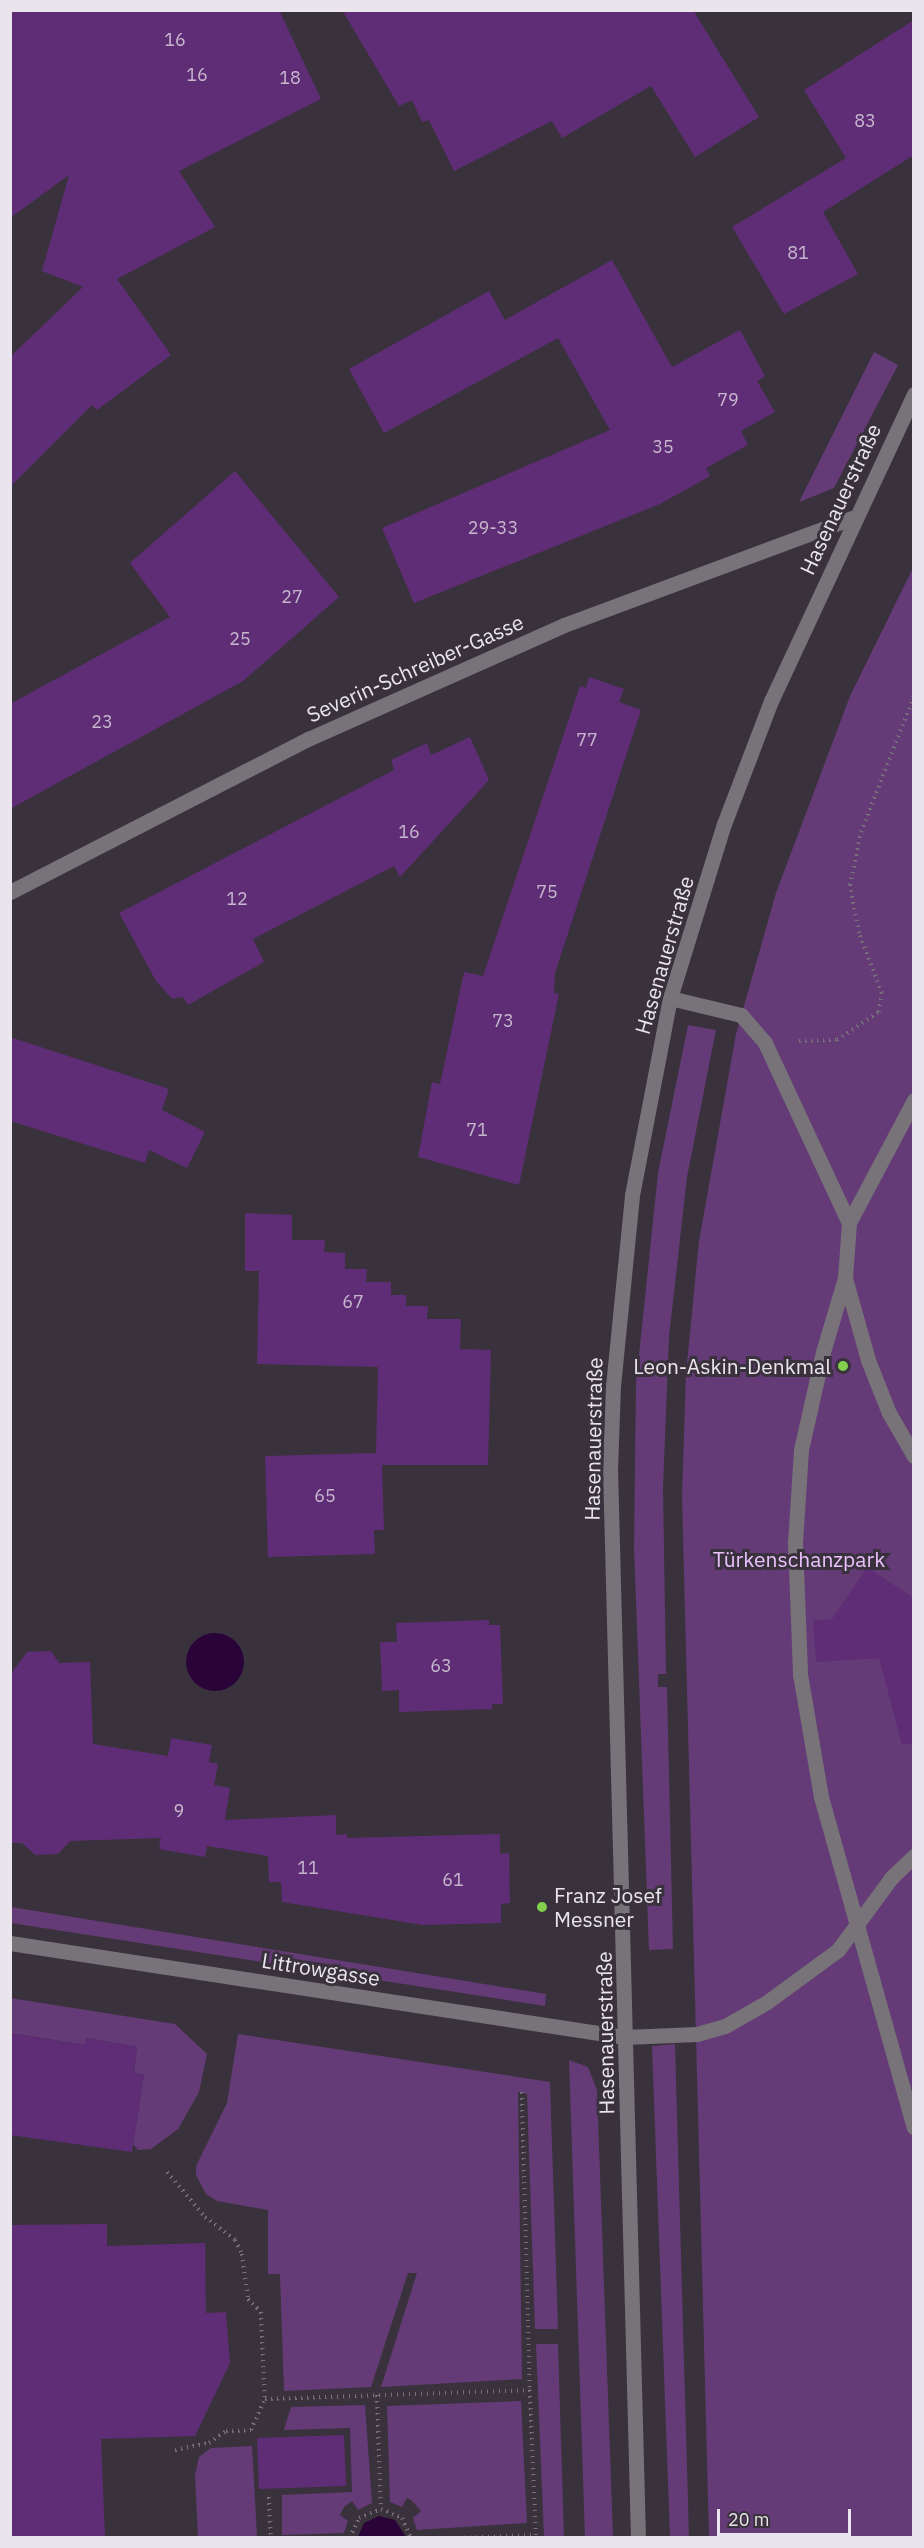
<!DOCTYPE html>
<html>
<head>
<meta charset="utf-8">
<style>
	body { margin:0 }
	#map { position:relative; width:924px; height:2548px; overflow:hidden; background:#39323d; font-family:"IBM Plex Sans",sans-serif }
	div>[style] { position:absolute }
	.green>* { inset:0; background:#643b76 }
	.water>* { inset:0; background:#2a0339 }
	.round { border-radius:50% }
	.building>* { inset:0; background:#5f2d75 }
	.path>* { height:4px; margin-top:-2px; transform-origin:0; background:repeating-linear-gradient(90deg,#77707a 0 1.5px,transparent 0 6px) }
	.minor>* { height:15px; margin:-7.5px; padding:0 7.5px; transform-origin:7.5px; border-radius:7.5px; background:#777379 }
	.dots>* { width:16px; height:16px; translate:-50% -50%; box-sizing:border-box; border:3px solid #39323d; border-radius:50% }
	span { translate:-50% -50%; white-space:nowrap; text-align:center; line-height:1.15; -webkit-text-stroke:6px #39323d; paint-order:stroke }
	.number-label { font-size:18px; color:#c7b7ce }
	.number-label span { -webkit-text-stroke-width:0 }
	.street-label { font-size:21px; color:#eae5ec }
	.poi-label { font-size:21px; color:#eae5ec }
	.right { translate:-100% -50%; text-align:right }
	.left { translate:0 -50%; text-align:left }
	.park-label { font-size:21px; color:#eac0fd }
	.frame { position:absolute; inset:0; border:12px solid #eae5ec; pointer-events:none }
	.scale { position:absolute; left:717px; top:2509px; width:134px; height:27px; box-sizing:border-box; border:3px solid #eae5ec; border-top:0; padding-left:8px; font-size:18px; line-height:21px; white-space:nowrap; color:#eae5ec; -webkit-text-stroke:4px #39323d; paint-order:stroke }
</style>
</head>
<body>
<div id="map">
	<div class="green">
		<div style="clip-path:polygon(874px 352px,898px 365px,834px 488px,799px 502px)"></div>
		<div style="clip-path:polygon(913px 568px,913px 2537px,709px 2538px,682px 1496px,686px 1373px,699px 1241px,736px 1034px,776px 893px,850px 696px)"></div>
		<div style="clip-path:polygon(688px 1025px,716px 1030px,687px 1177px,669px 1337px,663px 1487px,666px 1674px,658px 1674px,658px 1687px,667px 1687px,673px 1949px,649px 1950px,634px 1547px,636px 1384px,658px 1173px)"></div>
		<div style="clip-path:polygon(11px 1907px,546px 1994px,545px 2006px,11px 1923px)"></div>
		<div style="clip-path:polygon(10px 1998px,175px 2024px,207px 2054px,199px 2092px,178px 2129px,151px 2149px,138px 2150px,133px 2144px,144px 2075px,134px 2073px,137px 2047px,87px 2038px,85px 2045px,11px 2033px)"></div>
		<div style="clip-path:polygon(238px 2034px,550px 2082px,558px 2329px,535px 2329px,527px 2094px,518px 2092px,522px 2379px,381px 2387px,417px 2273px,408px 2273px,371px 2387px,284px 2391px,280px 2274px,268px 2274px,268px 2210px,217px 2201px,206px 2194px,196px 2175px,196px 2166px,227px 2103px)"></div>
		<div style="clip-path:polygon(675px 2044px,689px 2538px,670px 2537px,652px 2046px)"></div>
		<div style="clip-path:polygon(569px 2060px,588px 2067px,597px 2090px,613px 2537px,585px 2537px)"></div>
		<div style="clip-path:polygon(536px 2344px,558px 2344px,564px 2537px,544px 2537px)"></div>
		<div style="clip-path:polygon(521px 2401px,527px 2523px,417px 2530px,413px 2518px,421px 2511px,411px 2500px,407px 2498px,402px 2507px,390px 2502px,387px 2406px)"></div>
		<div style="clip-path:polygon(365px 2405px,372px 2503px,358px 2510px,352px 2501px,344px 2507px,340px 2515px,348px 2521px,344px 2533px,282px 2535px,282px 2495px,352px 2492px,350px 2428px,284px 2430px,291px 2407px)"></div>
		<div style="clip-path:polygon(252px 2446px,257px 2536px,198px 2537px,195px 2475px,199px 2457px,211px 2448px)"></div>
	</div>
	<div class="water">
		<div class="round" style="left:186px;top:1633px;width:58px;height:58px"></div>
		<div style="clip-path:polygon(379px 2516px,395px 2520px,406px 2537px,358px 2537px,364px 2523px)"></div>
	</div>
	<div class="building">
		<div style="clip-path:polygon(10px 10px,279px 10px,321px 99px,179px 171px,215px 227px,117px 279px,171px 355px,97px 410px,92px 405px,10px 487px,10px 357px,83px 287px,42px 271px,69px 175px,10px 218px)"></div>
		<div style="clip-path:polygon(342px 10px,693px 10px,759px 117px,695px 157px,651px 86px,562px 138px,552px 121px,454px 171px,429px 120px,422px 122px,412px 100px,399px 106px)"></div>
		<div style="clip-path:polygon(914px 20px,914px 155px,823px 212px,858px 274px,784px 314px,732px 227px,846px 158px,804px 90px)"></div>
		<div style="clip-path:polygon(612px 260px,672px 367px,740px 330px,765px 376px,757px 381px,775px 412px,741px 431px,748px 445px,706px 468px,710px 476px,660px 504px,414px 603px,382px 528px,610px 430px,558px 338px,384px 433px,349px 369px,489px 291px,505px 320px)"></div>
		<div style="clip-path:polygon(235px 471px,339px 597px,243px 681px,10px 809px,10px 704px,170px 617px,130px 563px)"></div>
		<div style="clip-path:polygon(589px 677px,624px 689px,619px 702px,641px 710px,555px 973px,554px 993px,559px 994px,519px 1185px,418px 1157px,432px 1082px,440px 1084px,464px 972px,483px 976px,580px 686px,586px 688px)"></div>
		<div style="clip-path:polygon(470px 737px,489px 780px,400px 877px,394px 866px,253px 939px,264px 962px,188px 1005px,183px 997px,172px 999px,156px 981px,119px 913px,394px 770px,391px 760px,427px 743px,431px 755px)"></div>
		<div style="clip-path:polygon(10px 1037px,169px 1089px,162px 1110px,205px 1132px,187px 1168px,149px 1150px,145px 1163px,10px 1121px)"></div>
		<div style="clip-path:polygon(245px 1213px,292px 1215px,292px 1240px,325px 1240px,324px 1252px,345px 1253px,345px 1269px,367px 1269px,366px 1282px,391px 1282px,391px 1295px,406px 1295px,406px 1306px,428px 1306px,427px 1319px,461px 1319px,460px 1349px,491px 1350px,488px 1465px,382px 1465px,384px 1530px,374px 1530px,375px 1554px,268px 1557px,265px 1456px,376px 1453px,378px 1367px,257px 1364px,259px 1271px,245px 1271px)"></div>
		<div style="clip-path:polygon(867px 1567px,914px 1598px,914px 1743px,902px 1745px,879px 1658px,816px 1662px,813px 1621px,832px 1619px)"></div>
		<div style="clip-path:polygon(489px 1620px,489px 1625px,500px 1625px,503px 1704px,492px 1704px,492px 1709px,399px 1712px,399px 1690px,382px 1691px,380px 1642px,397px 1642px,396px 1623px)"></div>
		<div style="clip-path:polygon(51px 1651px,59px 1663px,90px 1662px,93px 1744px,168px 1756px,171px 1738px,212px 1745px,209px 1762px,218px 1764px,214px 1785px,230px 1788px,225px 1820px,336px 1815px,336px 1835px,347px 1834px,347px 1838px,500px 1834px,500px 1854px,509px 1853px,510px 1903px,501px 1904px,501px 1923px,423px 1925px,282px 1902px,281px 1882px,269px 1882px,268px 1856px,207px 1846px,205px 1857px,159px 1849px,161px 1838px,70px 1841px,58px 1854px,35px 1855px,22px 1843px,10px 1843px,10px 1675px,27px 1652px)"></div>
		<div style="clip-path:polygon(10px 2033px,85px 2045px,86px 2038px,137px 2047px,134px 2073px,144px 2075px,132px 2152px,10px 2135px)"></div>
		<div style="clip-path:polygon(107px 2224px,107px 2246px,205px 2243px,206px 2313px,226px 2312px,230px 2363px,195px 2436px,101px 2439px,105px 2538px,10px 2538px,10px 2225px)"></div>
		<div style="clip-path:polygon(344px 2435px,346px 2486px,259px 2489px,257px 2438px)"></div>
	</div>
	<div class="path">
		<div style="left:799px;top:1041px;width:38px;rotate:-2deg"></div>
		<div style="left:837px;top:1040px;width:50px;rotate:-33.7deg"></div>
		<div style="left:879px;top:1012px;width:19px;rotate:-81deg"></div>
		<div style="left:882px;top:993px;width:64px;rotate:-111deg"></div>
		<div style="left:859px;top:933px;width:49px;rotate:-100.6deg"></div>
		<div style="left:850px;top:885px;width:54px;rotate:-78.3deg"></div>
		<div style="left:861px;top:832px;width:146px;rotate:-68.7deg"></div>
		<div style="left:522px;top:2092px;width:298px;rotate:88.5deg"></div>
		<div style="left:167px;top:2172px;width:59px;rotate:49.8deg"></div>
		<div style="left:205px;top:2217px;width:38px;rotate:37deg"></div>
		<div style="left:235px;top:2240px;width:16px;rotate:63deg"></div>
		<div style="left:242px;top:2254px;width:45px;rotate:82.4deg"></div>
		<div style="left:248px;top:2299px;width:18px;rotate:45deg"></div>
		<div style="left:261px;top:2312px;width:87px;rotate:87.4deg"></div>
		<div style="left:377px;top:2395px;width:114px;rotate:88deg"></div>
		<div style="left:175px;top:2450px;width:35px;rotate:-12deg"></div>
		<div style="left:209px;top:2443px;width:21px;rotate:-35deg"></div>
		<div style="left:226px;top:2431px;width:25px;rotate:-2deg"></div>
		<div style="left:251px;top:2430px;width:34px;rotate:-66deg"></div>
		<div style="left:265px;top:2399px;width:265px;rotate:-1.9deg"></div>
		<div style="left:530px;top:2390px;width:148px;rotate:87.7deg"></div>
		<div style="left:269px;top:2497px;width:41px;rotate:87.2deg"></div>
		<div style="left:350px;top:2538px;width:22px;rotate:-66deg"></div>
		<div style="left:359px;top:2518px;width:24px;rotate:-22deg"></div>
		<div style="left:381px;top:2509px;width:23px;rotate:23deg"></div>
		<div style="left:402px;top:2518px;width:22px;rotate:66deg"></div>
		<div style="left:452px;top:2538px;width:84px;rotate:-2deg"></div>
	</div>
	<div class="minor">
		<div style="left:10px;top:892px;width:335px;rotate:-27.2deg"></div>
		<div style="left:308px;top:739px;width:280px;rotate:-24deg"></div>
		<div style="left:564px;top:625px;width:307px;rotate:-20.4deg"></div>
		<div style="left:670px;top:998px;width:73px;rotate:13.5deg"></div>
		<div style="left:741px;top:1015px;width:37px;rotate:49deg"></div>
		<div style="left:765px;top:1043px;width:199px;rotate:65deg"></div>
		<div style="left:914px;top:1100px;width:139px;rotate:117.9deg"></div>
		<div style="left:849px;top:1223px;width:55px;rotate:94.2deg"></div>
		<div style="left:845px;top:1278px;width:77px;rotate:106.6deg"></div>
		<div style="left:823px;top:1352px;width:100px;rotate:102.7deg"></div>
		<div style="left:801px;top:1450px;width:92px;rotate:93.7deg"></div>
		<div style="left:795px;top:1542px;width:132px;rotate:87.8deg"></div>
		<div style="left:800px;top:1674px;width:125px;rotate:80.3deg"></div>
		<div style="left:821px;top:1797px;width:343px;rotate:74.3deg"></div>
		<div style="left:845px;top:1278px;width:85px;rotate:74.3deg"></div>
		<div style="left:868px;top:1360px;width:57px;rotate:68.4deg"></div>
		<div style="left:889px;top:1413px;width:50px;rotate:59.8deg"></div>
		<div style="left:10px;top:1943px;width:621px;rotate:8.7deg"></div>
		<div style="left:624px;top:2037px;width:73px;rotate:-2.4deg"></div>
		<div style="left:697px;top:2034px;width:29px;rotate:-16deg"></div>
		<div style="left:725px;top:2026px;width:48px;rotate:-29.7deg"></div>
		<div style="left:767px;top:2002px;width:88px;rotate:-36.2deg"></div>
		<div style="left:838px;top:1950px;width:89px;rotate:-53.6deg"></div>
		<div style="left:891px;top:1878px;width:32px;rotate:-44deg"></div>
		<div style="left:638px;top:2538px;width:1067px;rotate:-91.5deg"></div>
		<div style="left:610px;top:1471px;width:85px;rotate:-88deg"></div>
		<div style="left:613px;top:1386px;width:192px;rotate:-84.3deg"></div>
		<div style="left:632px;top:1195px;width:201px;rotate:-79.1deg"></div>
		<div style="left:670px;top:998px;width:182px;rotate:-72.8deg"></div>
		<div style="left:724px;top:824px;width:132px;rotate:-69.1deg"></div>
		<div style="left:771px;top:701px;width:339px;rotate:-65deg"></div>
	</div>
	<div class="dots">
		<div style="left:843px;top:1366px;background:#83d04e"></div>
		<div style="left:542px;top:1907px;background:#83d04e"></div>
	</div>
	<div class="number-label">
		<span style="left:175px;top:40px">16</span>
		<span style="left:197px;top:75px">16</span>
		<span style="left:290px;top:78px">18</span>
		<span style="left:865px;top:121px">83</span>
		<span style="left:798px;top:253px">81</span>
		<span style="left:728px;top:400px">79</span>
		<span style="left:663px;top:447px">35</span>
		<span style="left:493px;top:528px">29-33</span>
		<span style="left:292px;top:597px">27</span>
		<span style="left:240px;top:639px">25</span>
		<span style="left:102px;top:722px">23</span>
		<span style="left:587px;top:740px">77</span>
		<span style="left:409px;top:832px">16</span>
		<span style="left:547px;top:892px">75</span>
		<span style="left:237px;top:899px">12</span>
		<span style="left:503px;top:1021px">73</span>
		<span style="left:477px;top:1130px">71</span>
		<span style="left:353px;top:1302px">67</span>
		<span style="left:325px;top:1496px">65</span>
		<span style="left:441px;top:1666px">63</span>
		<span style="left:179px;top:1811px">9</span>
		<span style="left:308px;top:1868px">11</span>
		<span style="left:453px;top:1880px">61</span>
	</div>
	<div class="street-label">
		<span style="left:840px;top:499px;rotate:-65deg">Hasenauerstraße</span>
		<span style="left:415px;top:668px;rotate:-24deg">Severin-Schreiber-Gasse</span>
		<span style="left:664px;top:955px;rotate:-74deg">Hasenauerstraße</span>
		<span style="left:593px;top:1439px;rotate:-89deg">Hasenauerstraße</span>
		<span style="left:321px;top:1969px;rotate:9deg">Littrowgasse</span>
		<span style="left:605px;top:2033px;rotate:-91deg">Hasenauerstraße</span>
	</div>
	<div class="poi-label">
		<span class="right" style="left:831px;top:1366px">Leon-Askin-Denkmal</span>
		<span class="left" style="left:554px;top:1907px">Franz Josef<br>Messner</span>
	</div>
	<div class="park-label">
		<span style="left:799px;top:1559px">Türkenschanzpark</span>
	</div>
	<div class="frame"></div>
	<div class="scale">20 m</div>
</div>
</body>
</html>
